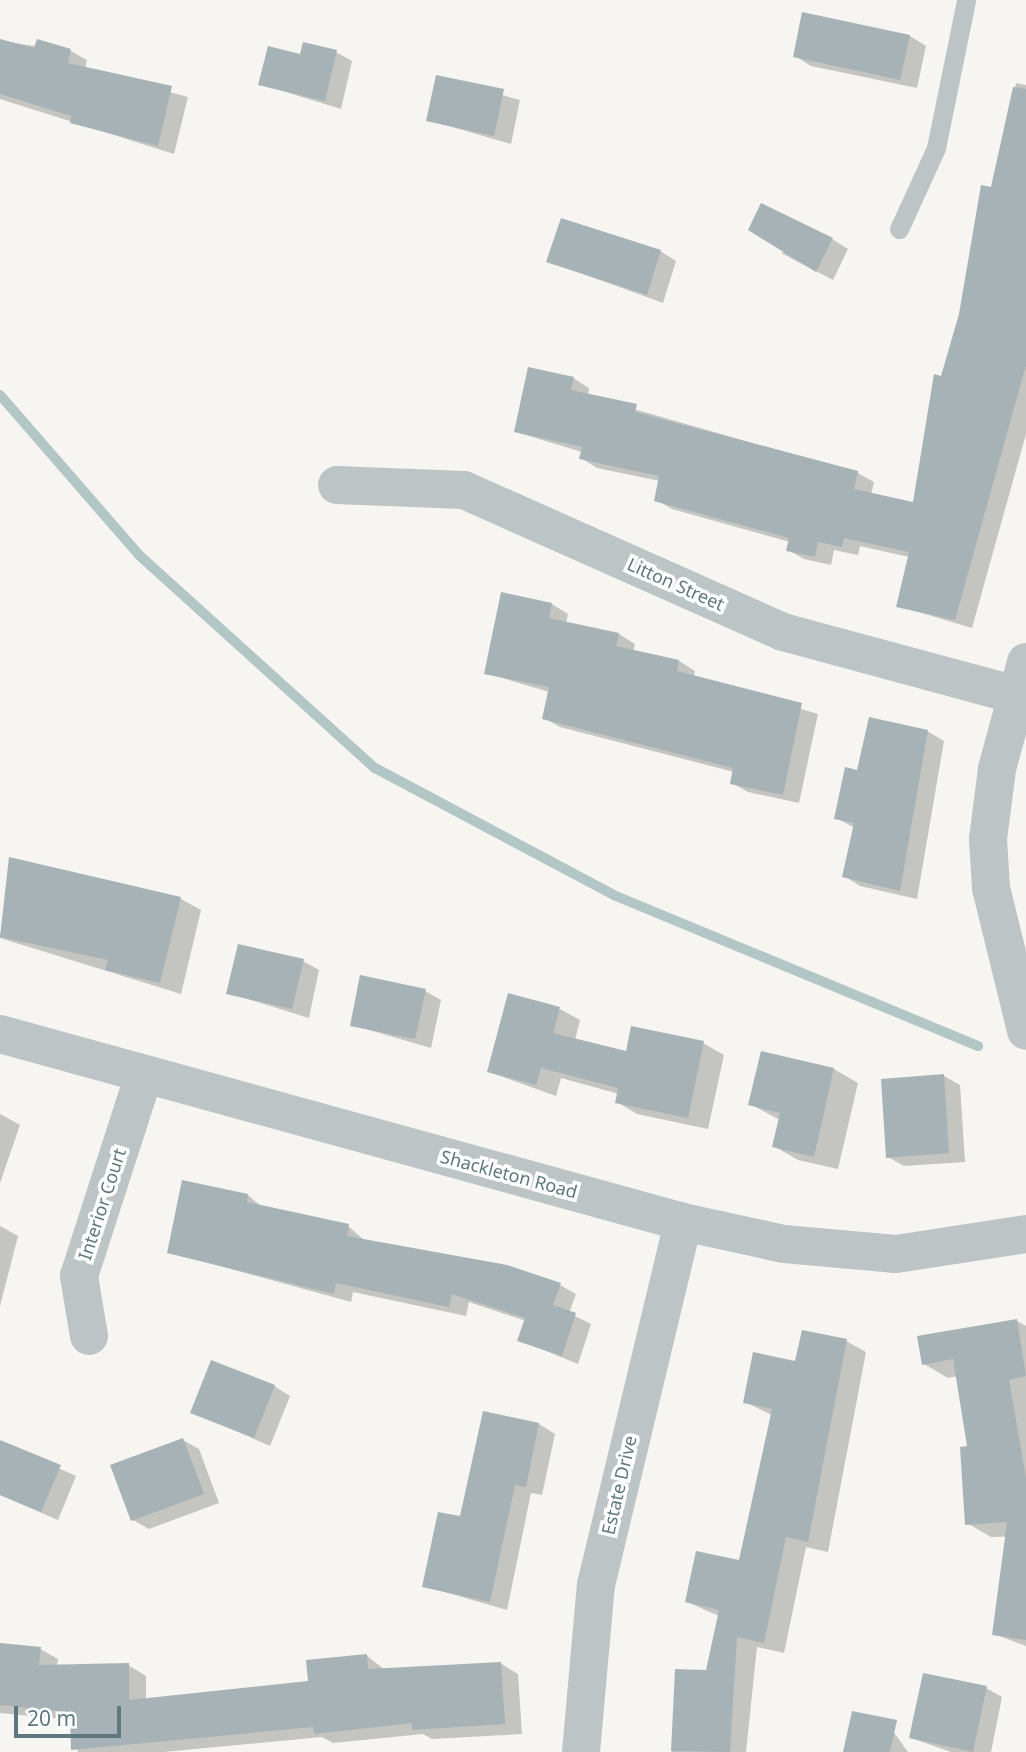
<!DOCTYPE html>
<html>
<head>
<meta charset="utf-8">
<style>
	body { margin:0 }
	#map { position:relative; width:1026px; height:1752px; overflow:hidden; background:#f6f5f1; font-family:"Noto Sans",sans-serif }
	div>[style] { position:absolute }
	.shadow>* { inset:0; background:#0003 }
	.stream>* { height:10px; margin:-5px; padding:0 5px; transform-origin:5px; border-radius:5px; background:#b3c6c6 }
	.building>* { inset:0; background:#a6b2b5 }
	.lane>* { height:19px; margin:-9.5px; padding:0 9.5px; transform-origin:9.5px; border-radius:9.5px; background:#bdc4c6 }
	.street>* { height:38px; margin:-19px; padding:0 19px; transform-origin:19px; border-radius:19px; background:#bdc4c6 }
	span { translate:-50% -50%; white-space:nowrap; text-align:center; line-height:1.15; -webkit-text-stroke:7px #fff; paint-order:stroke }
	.street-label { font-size:18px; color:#5f787e }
	.scale { position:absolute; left:14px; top:1706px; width:107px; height:32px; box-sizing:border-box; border:4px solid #5f787e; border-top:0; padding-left:9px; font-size:21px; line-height:24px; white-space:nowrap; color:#5f787e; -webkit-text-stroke:5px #fff; paint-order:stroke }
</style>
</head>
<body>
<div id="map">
	<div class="shadow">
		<div style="clip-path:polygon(910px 36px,926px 46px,917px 88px,811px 66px,795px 56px)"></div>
		<div style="clip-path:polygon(0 41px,71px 51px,87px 60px,85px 69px,188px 97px,174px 154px,0 99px)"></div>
		<div style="clip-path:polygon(336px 52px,352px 61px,341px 109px,260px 84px,301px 56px)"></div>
		<div style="clip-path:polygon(438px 77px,520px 100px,511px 144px,428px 120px)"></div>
		<div style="clip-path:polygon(1016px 83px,1026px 85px,1026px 434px,972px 628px,898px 606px,909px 557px,860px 546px,858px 555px,834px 550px,831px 565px,804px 559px,788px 550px,790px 542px,672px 509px,656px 500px,660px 481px,597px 468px,581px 458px,582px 452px,516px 432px,573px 378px,589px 388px,588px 396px,858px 473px,874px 482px,871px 495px,915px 504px)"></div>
		<div style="clip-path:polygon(832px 239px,848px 249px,833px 280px,781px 253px)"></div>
		<div style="clip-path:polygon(660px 251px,676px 261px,663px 303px,548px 261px)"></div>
		<div style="clip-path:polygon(552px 604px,568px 614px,566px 623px,619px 634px,635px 644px,633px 652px,679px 661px,695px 671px,694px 677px,818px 714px,799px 803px,748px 792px,732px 783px,734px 772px,560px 727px,544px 718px,549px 692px,486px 673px)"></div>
		<div style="clip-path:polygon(927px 731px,944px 741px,917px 899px,860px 886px,844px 876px,855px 828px,836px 818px,859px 772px)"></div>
		<div style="clip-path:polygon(11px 859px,181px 899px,201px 910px,181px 994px,0 938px)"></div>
		<div style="clip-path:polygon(303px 961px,319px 970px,309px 1018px,228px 993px)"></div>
		<div style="clip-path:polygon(425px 991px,441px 1000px,431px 1048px,352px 1025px)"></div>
		<div style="clip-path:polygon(560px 1009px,580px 1020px,575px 1040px,627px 1053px,703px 1043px,724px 1055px,708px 1129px,637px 1114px,617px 1102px,619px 1094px,561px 1078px,556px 1096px,489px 1072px)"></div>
		<div style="clip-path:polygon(762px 1053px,834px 1069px,858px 1083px,838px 1169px,798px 1160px,774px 1146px,780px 1120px,750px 1104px)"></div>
		<div style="clip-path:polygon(944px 1076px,960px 1085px,965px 1162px,904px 1166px,888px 1157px)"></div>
		<div style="clip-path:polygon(0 1114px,20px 1125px,0 1183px)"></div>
		<div style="clip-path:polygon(248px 1195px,263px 1208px,348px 1226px,364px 1240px,560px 1285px,576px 1294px,569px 1313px,591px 1324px,578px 1364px,519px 1340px,526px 1321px,469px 1302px,466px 1316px,353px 1292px,351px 1302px,169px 1252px)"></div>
		<div style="clip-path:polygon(0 1226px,18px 1236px,0 1306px)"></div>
		<div style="clip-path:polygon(1017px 1321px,1026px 1326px,1026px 1536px,991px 1537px,967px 1523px,970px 1448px,958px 1376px,948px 1378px,924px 1364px)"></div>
		<div style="clip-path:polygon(846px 1341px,866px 1352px,828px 1552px,806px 1547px,784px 1653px,757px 1647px,746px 1752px,672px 1752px,677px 1671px,707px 1672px,719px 1616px,687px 1602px,741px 1562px,772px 1415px,745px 1402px,796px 1363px)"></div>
		<div style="clip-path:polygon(274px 1386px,290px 1396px,270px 1446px,193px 1412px)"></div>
		<div style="clip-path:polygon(539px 1424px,555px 1434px,542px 1495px,531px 1493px,507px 1610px,424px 1586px,462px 1519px)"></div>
		<div style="clip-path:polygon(183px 1440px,199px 1449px,219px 1503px,149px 1529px,133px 1520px)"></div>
		<div style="clip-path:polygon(0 1442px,76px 1476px,58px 1520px,0 1495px)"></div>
		<div style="clip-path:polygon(1026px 1566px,1026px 1646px,994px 1634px)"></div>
		<div style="clip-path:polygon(0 1645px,40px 1649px,58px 1659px,57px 1666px,128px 1665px,146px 1676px,146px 1700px,310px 1682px,366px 1655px,385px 1670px,500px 1663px,518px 1674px,522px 1734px,432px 1739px,423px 1734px,333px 1743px,322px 1737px,164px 1752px,78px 1752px,72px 1720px,0 1713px)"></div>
		<div style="clip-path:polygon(986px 1688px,1002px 1697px,991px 1752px,951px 1752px,911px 1738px)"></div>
		<div style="clip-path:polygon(890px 1727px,908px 1752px,845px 1752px)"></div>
	</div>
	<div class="stream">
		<div style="left:0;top:395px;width:212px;rotate:49deg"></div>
		<div style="left:139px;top:555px;width:318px;rotate:42.1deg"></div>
		<div style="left:375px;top:768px;width:273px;rotate:28deg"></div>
		<div style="left:616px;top:896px;width:392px;rotate:22.5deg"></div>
	</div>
	<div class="building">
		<div style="clip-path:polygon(802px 12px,910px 35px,900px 80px,793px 57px)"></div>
		<div style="clip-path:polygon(0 39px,34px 48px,37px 39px,71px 49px,68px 63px,172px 86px,158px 146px,70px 123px,71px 116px,0 94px)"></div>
		<div style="clip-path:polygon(303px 42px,337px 50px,325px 101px,258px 85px,268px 46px,300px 54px)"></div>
		<div style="clip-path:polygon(436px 75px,504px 89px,494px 136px,426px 121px)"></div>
		<div style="clip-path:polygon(1013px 87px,1026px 89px,1026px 365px,955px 620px,896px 607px,909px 552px,844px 538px,842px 547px,818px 542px,815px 557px,786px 551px,789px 538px,654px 501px,659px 476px,579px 459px,582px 447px,514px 432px,528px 367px,574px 377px,571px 390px,637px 404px,635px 412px,858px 471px,854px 489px,913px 502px,934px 374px,941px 376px,959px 314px,981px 185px,991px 187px)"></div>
		<div style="clip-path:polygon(761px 203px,833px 238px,816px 272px,748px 230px)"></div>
		<div style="clip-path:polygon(561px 218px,661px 250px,647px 295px,546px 262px)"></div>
		<div style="clip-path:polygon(501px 592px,552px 603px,549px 618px,619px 633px,616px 646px,679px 660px,677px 671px,802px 703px,783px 795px,730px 784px,733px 768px,542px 719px,549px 687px,484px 674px)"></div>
		<div style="clip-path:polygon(869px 717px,928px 730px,900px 891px,842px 877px,854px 823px,834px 819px,845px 767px,857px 770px)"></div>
		<div style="clip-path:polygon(9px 857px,181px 897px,160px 983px,105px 970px,108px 960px,0 937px)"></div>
		<div style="clip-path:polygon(238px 944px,304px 959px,292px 1009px,226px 994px)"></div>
		<div style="clip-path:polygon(360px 975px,426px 989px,415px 1039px,350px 1026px)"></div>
		<div style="clip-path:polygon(508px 993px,560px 1007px,553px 1033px,626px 1051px,631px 1026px,704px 1041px,688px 1118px,615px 1103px,618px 1088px,541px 1068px,536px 1085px,487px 1072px)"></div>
		<div style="clip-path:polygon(761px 1051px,834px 1068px,814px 1157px,772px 1147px,780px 1113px,748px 1105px)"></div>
		<div style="clip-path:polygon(944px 1074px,949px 1153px,886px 1158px,881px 1079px)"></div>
		<div style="clip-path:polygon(182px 1180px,248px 1194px,247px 1202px,349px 1224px,347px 1236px,507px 1265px,561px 1283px,553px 1305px,576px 1313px,562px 1356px,517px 1341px,525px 1318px,452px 1294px,449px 1307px,336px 1283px,334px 1294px,167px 1253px)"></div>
		<div style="clip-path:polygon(1017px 1319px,1026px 1376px,1009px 1380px,1026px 1478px,1026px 1640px,992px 1635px,1007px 1522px,965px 1525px,960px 1447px,967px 1446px,953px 1359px,922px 1365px,917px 1336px)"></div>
		<div style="clip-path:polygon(802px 1330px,847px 1339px,808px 1542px,786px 1537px,764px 1643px,737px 1637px,730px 1752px,671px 1751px,675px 1669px,706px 1670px,719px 1610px,685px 1602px,696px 1551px,739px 1560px,772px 1409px,743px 1403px,753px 1352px,795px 1361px)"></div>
		<div style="clip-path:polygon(211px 1360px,275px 1385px,254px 1438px,190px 1413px)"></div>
		<div style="clip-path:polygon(483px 1411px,539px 1423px,526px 1487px,515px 1485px,490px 1602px,422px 1587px,438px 1512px,460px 1516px)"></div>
		<div style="clip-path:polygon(183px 1438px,204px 1494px,131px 1521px,110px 1465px)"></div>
		<div style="clip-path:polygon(0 1440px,61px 1465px,41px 1512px,0 1495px)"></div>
		<div style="clip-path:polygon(0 1643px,41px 1647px,39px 1665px,129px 1663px,129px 1700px,308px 1681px,306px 1660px,367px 1654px,368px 1669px,501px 1662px,505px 1724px,412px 1730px,412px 1723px,314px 1734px,313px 1727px,71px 1750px,70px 1712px,0 1705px)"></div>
		<div style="clip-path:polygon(923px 1673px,987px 1686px,973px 1752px,909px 1738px)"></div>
		<div style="clip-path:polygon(852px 1711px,897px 1720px,890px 1752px,843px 1752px)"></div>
	</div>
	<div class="lane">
		<div style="left:899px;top:229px;width:89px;rotate:-65.4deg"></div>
		<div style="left:936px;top:148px;width:151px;rotate:-78.5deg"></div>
	</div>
	<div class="street">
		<div style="left:337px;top:485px;width:127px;rotate:2.3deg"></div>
		<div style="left:464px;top:490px;width:349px;rotate:24deg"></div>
		<div style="left:783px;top:632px;width:242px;rotate:15.1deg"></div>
		<div style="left:1026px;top:662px;width:111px;rotate:105.2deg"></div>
		<div style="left:997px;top:769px;width:71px;rotate:97.3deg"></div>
		<div style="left:988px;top:839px;width:49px;rotate:86.5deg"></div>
		<div style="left:991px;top:888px;width:147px;rotate:76.2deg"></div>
		<div style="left:0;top:1034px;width:708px;rotate:15.39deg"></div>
		<div style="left:683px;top:1222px;width:103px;rotate:12.3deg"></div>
		<div style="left:784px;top:1244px;width:112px;rotate:5.1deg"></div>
		<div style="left:896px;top:1254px;width:132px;rotate:-8.7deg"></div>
		<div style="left:89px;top:1336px;width:61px;rotate:-99.5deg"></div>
		<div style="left:79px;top:1276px;width:211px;rotate:-72.1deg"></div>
		<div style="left:581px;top:1752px;width:168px;rotate:-84.9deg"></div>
		<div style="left:596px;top:1585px;width:373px;rotate:-76.5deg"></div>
	</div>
	<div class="street-label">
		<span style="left:676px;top:584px;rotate:24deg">Litton Street</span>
		<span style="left:509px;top:1174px;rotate:15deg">Shackleton Road</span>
		<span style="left:102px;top:1204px;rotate:-72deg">Interior Court</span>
		<span style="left:619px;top:1485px;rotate:-77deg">Estate Drive</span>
	</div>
	<div class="scale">20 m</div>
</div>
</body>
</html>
